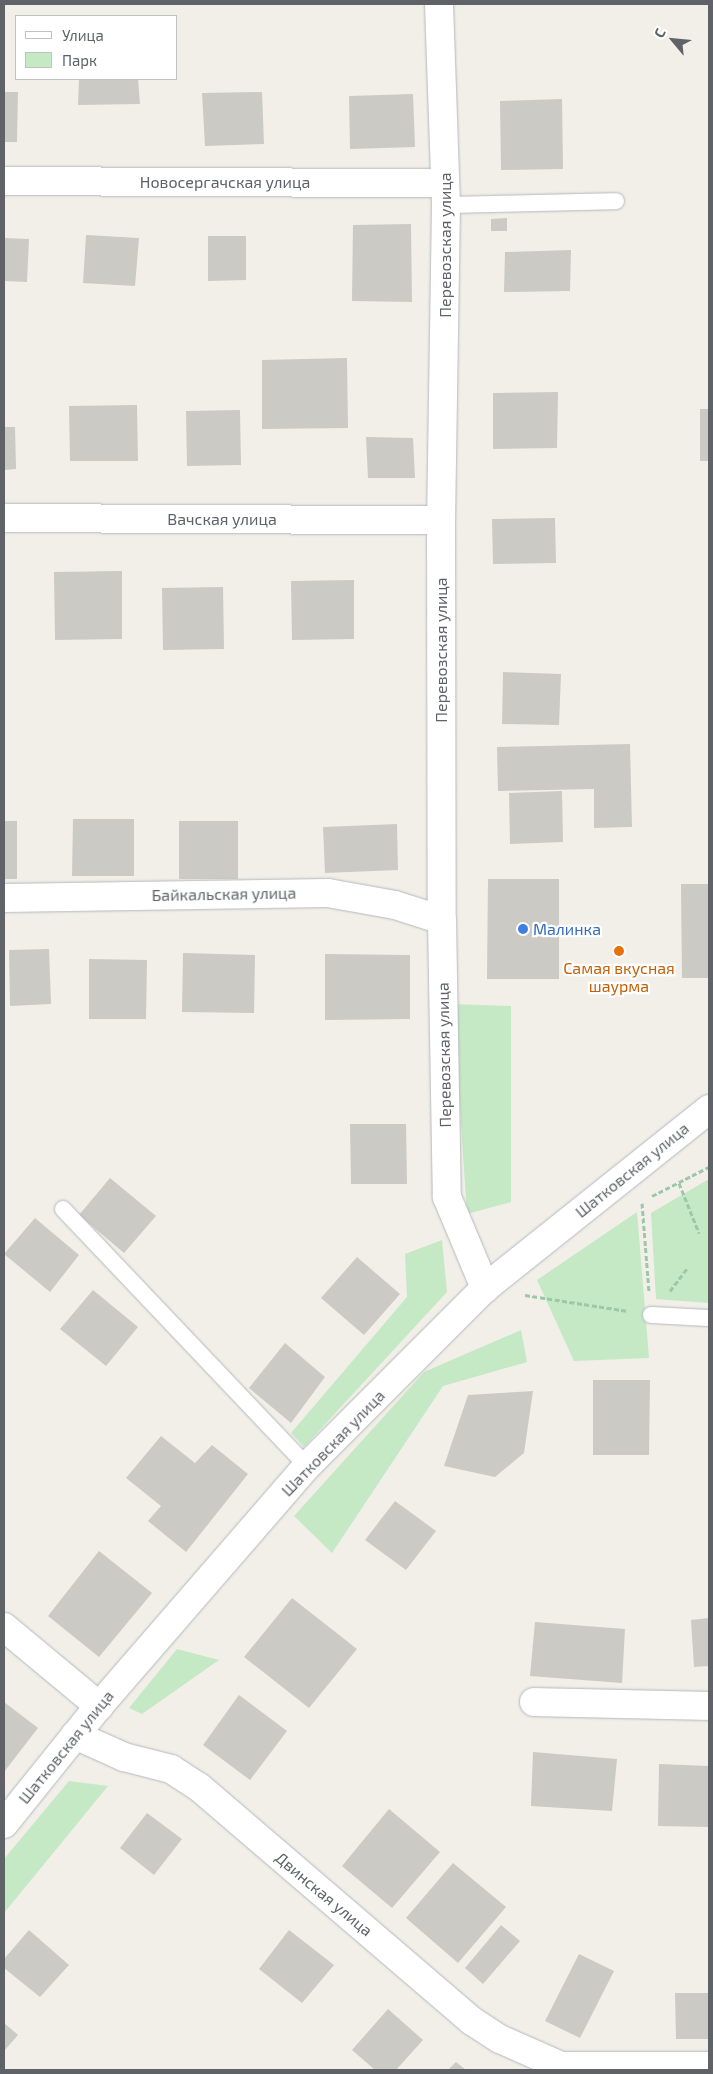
<!DOCTYPE html>
<html>
<head>
<meta charset="utf-8">
<style>
	body { margin:0 }
	#map { position:relative; width:713px; height:2074px; overflow:hidden; background:#f1efe8; font-family:"Exo 2",sans-serif }
	div>[style] { position:absolute }
	.green>* { inset:0; background:#c5e8c5 }
	.building>* { inset:0; background:#cccac5 }
	.path>* { height:3px; margin-top:-1.5px; transform-origin:0; background:repeating-linear-gradient(90deg,#9cc7a9 0 5px,transparent 0 7.5px) }
	.roads { filter:drop-shadow(0 0 1px #b5b8bc) drop-shadow(0 0 1px #b5b8bc) }
	.lane>* { height:16px; margin:-8px; padding:0 8px; transform-origin:8px; border-radius:8px; background:#fff }
	.street>* { height:28px; margin:-14px; padding:0 14px; transform-origin:14px; border-radius:14px; background:#fff }
	.secondary>* { height:28px; margin:-14px; padding:0 14px; transform-origin:14px; border-radius:14px; background:#fff }
	.dots>* { width:14px; height:14px; translate:-50% -50%; box-sizing:border-box; border:2px solid #fff; border-radius:50% }
	span { translate:-50% -50%; white-space:nowrap; text-align:center; line-height:1.15; -webkit-text-stroke:4.5px #fff; paint-order:stroke }
	.street-label { font-size:16px; color:#5f6368 }
	.shop-label { font-size:16px; color:#366cbe }
	.left { translate:0 -50%; text-align:left }
	.food-label { font-size:16px; color:#c56008 }
	.frame { position:absolute; inset:0; border:5px solid #5f6368; pointer-events:none }
	.legend { position:absolute; left:15px; top:15px; width:162px; height:65px; box-sizing:border-box; background:#fff; border:1px solid #bfc1c3; margin:0; padding:6px 9px; list-style:none; font-size:15px; color:#5f6368 }
	.legend li { display:flex; align-items:center; gap:10px; height:25px }
	.legend b { width:25px; border:1px solid #bfc1c3 }
	.north { position:absolute; left:648px; top:15px; width:50px; height:50px; -webkit-text-stroke:4px #fff; paint-order:stroke; rotate:298deg; font-size:14px; font-weight:700; line-height:20px; text-align:center; color:#5f6368 }
	.north::after { content:''; display:block; margin:auto; width:18px; height:22px; background:#5f6368; clip-path:polygon(50% 0,100% 100%,50% 72%,0 100%) }
</style>
</head>
<body>
<div id="map">
	<div class="green">
		<div style="clip-path:polygon(453px 1004px,511px 1006px,511px 1202px,467px 1214px)"></div>
		<div style="clip-path:polygon(709px 1179px,709px 1303px,656px 1299px,651px 1213px)"></div>
		<div style="clip-path:polygon(637px 1212px,649px 1358px,574px 1361px,537px 1280px)"></div>
		<div style="clip-path:polygon(442px 1240px,447px 1292px,304px 1447px,291px 1433px,407px 1297px,405px 1254px)"></div>
		<div style="clip-path:polygon(521px 1330px,527px 1362px,443px 1386px,332px 1553px,294px 1516px,424px 1372px)"></div>
		<div style="clip-path:polygon(177px 1649px,219px 1660px,142px 1714px,129px 1708px)"></div>
		<div style="clip-path:polygon(69px 1781px,108px 1786px,4px 1913px,4px 1859px)"></div>
	</div>
	<div class="building">
		<div style="clip-path:polygon(79px 79px,138px 79px,140px 104px,78px 105px)"></div>
		<div style="clip-path:polygon(4px 92px,18px 92px,17px 142px,4px 142px)"></div>
		<div style="clip-path:polygon(262px 92px,264px 144px,205px 146px,202px 93px)"></div>
		<div style="clip-path:polygon(413px 94px,415px 147px,350px 149px,349px 96px)"></div>
		<div style="clip-path:polygon(562px 99px,563px 169px,501px 170px,500px 101px)"></div>
		<div style="clip-path:polygon(507px 218px,507px 231px,491px 231px,491px 219px)"></div>
		<div style="clip-path:polygon(411px 224px,412px 302px,352px 301px,353px 225px)"></div>
		<div style="clip-path:polygon(86px 235px,139px 238px,135px 286px,83px 283px)"></div>
		<div style="clip-path:polygon(208px 236px,246px 236px,246px 280px,208px 281px)"></div>
		<div style="clip-path:polygon(4px 238px,29px 239px,27px 282px,4px 281px)"></div>
		<div style="clip-path:polygon(571px 250px,570px 291px,504px 292px,505px 252px)"></div>
		<div style="clip-path:polygon(347px 358px,348px 428px,262px 429px,262px 360px)"></div>
		<div style="clip-path:polygon(558px 392px,557px 448px,493px 449px,493px 393px)"></div>
		<div style="clip-path:polygon(137px 405px,138px 461px,70px 461px,69px 406px)"></div>
		<div style="clip-path:polygon(700px 409px,709px 409px,709px 461px,700px 461px)"></div>
		<div style="clip-path:polygon(240px 410px,241px 465px,187px 466px,186px 411px)"></div>
		<div style="clip-path:polygon(4px 427px,15px 427px,16px 469px,4px 470px)"></div>
		<div style="clip-path:polygon(366px 437px,413px 438px,415px 478px,368px 478px)"></div>
		<div style="clip-path:polygon(555px 518px,556px 563px,493px 564px,492px 519px)"></div>
		<div style="clip-path:polygon(122px 571px,122px 639px,55px 640px,54px 572px)"></div>
		<div style="clip-path:polygon(354px 580px,354px 639px,292px 640px,291px 581px)"></div>
		<div style="clip-path:polygon(223px 587px,224px 649px,163px 650px,162px 588px)"></div>
		<div style="clip-path:polygon(503px 672px,561px 674px,559px 725px,502px 724px)"></div>
		<div style="clip-path:polygon(630px 744px,632px 827px,594px 828px,594px 789px,498px 791px,497px 747px)"></div>
		<div style="clip-path:polygon(562px 791px,563px 842px,510px 844px,509px 793px)"></div>
		<div style="clip-path:polygon(73px 819px,134px 819px,134px 876px,72px 876px)"></div>
		<div style="clip-path:polygon(4px 821px,17px 821px,17px 879px,4px 879px)"></div>
		<div style="clip-path:polygon(179px 821px,238px 821px,238px 879px,179px 879px)"></div>
		<div style="clip-path:polygon(397px 824px,398px 870px,325px 873px,323px 827px)"></div>
		<div style="clip-path:polygon(488px 879px,559px 879px,559px 979px,487px 979px)"></div>
		<div style="clip-path:polygon(681px 884px,709px 884px,709px 978px,682px 978px)"></div>
		<div style="clip-path:polygon(49px 949px,51px 1004px,10px 1006px,9px 950px)"></div>
		<div style="clip-path:polygon(183px 953px,255px 955px,254px 1013px,182px 1012px)"></div>
		<div style="clip-path:polygon(325px 954px,410px 955px,410px 1019px,325px 1020px)"></div>
		<div style="clip-path:polygon(89px 959px,147px 960px,146px 1019px,89px 1019px)"></div>
		<div style="clip-path:polygon(350px 1124px,406px 1124px,407px 1184px,351px 1184px)"></div>
		<div style="clip-path:polygon(110px 1178px,156px 1216px,124px 1253px,79px 1215px)"></div>
		<div style="clip-path:polygon(35px 1218px,79px 1255px,50px 1292px,4px 1254px)"></div>
		<div style="clip-path:polygon(357px 1257px,400px 1294px,364px 1335px,321px 1298px)"></div>
		<div style="clip-path:polygon(93px 1290px,138px 1327px,106px 1366px,60px 1329px)"></div>
		<div style="clip-path:polygon(285px 1343px,325px 1377px,291px 1423px,249px 1388px)"></div>
		<div style="clip-path:polygon(593px 1380px,650px 1380px,649px 1455px,593px 1455px)"></div>
		<div style="clip-path:polygon(533px 1391px,524px 1453px,495px 1477px,444px 1466px,468px 1395px)"></div>
		<div style="clip-path:polygon(161px 1436px,195px 1463px,212px 1445px,248px 1474px,186px 1552px,148px 1521px,161px 1506px,126px 1478px)"></div>
		<div style="clip-path:polygon(395px 1501px,436px 1531px,406px 1570px,365px 1540px)"></div>
		<div style="clip-path:polygon(99px 1551px,152px 1593px,99px 1657px,48px 1616px)"></div>
		<div style="clip-path:polygon(292px 1598px,357px 1649px,309px 1708px,244px 1657px)"></div>
		<div style="clip-path:polygon(709px 1618px,709px 1666px,694px 1667px,691px 1620px)"></div>
		<div style="clip-path:polygon(535px 1622px,625px 1629px,622px 1683px,530px 1676px)"></div>
		<div style="clip-path:polygon(239px 1695px,287px 1731px,250px 1780px,203px 1745px)"></div>
		<div style="clip-path:polygon(4px 1702px,38px 1728px,4px 1772px)"></div>
		<div style="clip-path:polygon(533px 1752px,617px 1759px,612px 1811px,531px 1806px)"></div>
		<div style="clip-path:polygon(659px 1764px,709px 1766px,709px 1827px,658px 1826px)"></div>
		<div style="clip-path:polygon(389px 1809px,440px 1852px,392px 1908px,342px 1866px)"></div>
		<div style="clip-path:polygon(147px 1813px,182px 1839px,154px 1875px,120px 1848px)"></div>
		<div style="clip-path:polygon(453px 1863px,506px 1907px,458px 1963px,406px 1918px)"></div>
		<div style="clip-path:polygon(501px 1925px,520px 1941px,483px 1984px,465px 1968px)"></div>
		<div style="clip-path:polygon(29px 1930px,69px 1965px,40px 1997px,4px 1968px,4px 1959px)"></div>
		<div style="clip-path:polygon(289px 1930px,334px 1965px,302px 2003px,259px 1969px)"></div>
		<div style="clip-path:polygon(579px 1954px,614px 1971px,580px 2038px,545px 2021px)"></div>
		<div style="clip-path:polygon(675px 1993px,709px 1993px,709px 2039px,676px 2039px)"></div>
		<div style="clip-path:polygon(388px 2009px,423px 2040px,396px 2070px,375px 2070px,352px 2050px)"></div>
		<div style="clip-path:polygon(4px 2023px,18px 2035px,4px 2051px)"></div>
		<div style="clip-path:polygon(456px 2062px,466px 2070px,448px 2070px)"></div>
	</div>
	<div class="path">
		<div style="left:679px;top:1183px;width:54px;rotate:68.2deg"></div>
		<div style="left:652px;top:1196px;width:64px;rotate:-27deg"></div>
		<div style="left:642px;top:1203px;width:89px;rotate:85.5deg"></div>
		<div style="left:670px;top:1291px;width:30px;rotate:-53deg"></div>
		<div style="left:525px;top:1295px;width:104px;rotate:8.8deg"></div>
	</div>
	<div class="roads">
		<div class="lane">
			<div style="left:446px;top:205px;width:170px;rotate:-1.3deg"></div>
			<div style="left:63px;top:1209px;width:354px;rotate:46.5deg"></div>
			<div style="left:651px;top:1315px;width:58px;rotate:3deg"></div>
		</div>
		<div class="street">
			<div style="left:439px;top:4px;width:201px;rotate:88deg"></div>
			<div style="left:446px;top:205px;width:315px;rotate:90.9deg"></div>
			<div style="left:441px;top:520px;width:400px;rotate:89.9deg"></div>
			<div style="left:442px;top:920px;width:277px;rotate:89deg"></div>
			<div style="left:447px;top:1197px;width:99px;rotate:67.3deg"></div>
			<div style="left:4px;top:181px;width:441px;rotate:0.3deg"></div>
			<div style="left:4px;top:518px;width:437px;rotate:0.3deg"></div>
			<div style="left:4px;top:898px;width:324px;rotate:-0.9deg"></div>
			<div style="left:328px;top:893px;width:68px;rotate:10.2deg"></div>
			<div style="left:395px;top:905px;width:49px;rotate:17.7deg"></div>
			<div style="left:4px;top:1627px;width:124px;rotate:39.7deg"></div>
			<div style="left:534px;top:1702px;width:175px;rotate:1.3deg"></div>
			<div style="left:75px;top:1735px;width:54px;rotate:24.2deg"></div>
			<div style="left:124px;top:1757px;width:49px;rotate:14.3deg"></div>
			<div style="left:171px;top:1769px;width:33px;rotate:33deg"></div>
			<div style="left:199px;top:1787px;width:360px;rotate:40.6deg"></div>
			<div style="left:472px;top:2021px;width:33px;rotate:33deg"></div>
			<div style="left:500px;top:2039px;width:67px;rotate:23.9deg"></div>
			<div style="left:561px;top:2066px;width:4px;rotate:104deg"></div>
			<div style="left:561px;top:2066px;width:148px"></div>
		</div>
		<div class="secondary">
			<div style="left:4px;top:1824px;width:151px;rotate:-51.2deg"></div>
			<div style="left:99px;top:1706px;width:318px;rotate:-49.1deg"></div>
			<div style="left:307px;top:1466px;width:252px;rotate:-45deg"></div>
			<div style="left:485px;top:1288px;width:287px;rotate:-38.6deg"></div>
		</div>
	</div>
	<div class="dots">
		<div style="left:523px;top:929px;background:#3f7fe0"></div>
		<div style="left:619px;top:951px;background:#e8710a"></div>
	</div>
	<div class="street-label">
		<span style="left:225px;top:182px">Новосергачская улица</span>
		<span style="left:445px;top:245px;rotate:-90deg">Перевозская улица</span>
		<span style="left:222px;top:519px">Вачская улица</span>
		<span style="left:441px;top:650px;rotate:-90deg">Перевозская улица</span>
		<span style="left:224px;top:894px;rotate:-1deg">Байкальская улица</span>
		<span style="left:444px;top:1055px;rotate:-91deg">Перевозская улица</span>
		<span style="left:632px;top:1170px;rotate:-39deg">Шатковская улица</span>
		<span style="left:333px;top:1443px;rotate:-46deg">Шатковская улица</span>
		<span style="left:66px;top:1747px;rotate:-51deg">Шатковская улица</span>
		<span style="left:324px;top:1894px;rotate:40deg">Двинская улица</span>
	</div>
	<div class="shop-label">
		<span class="left" style="left:533px;top:929px">Малинка</span>
	</div>
	<div class="food-label">
		<span style="left:619px;top:977px">Самая вкусная<br>шаурма</span>
	</div>
	<div class="frame"></div>
	<ul class="legend">
	<li><b style="height:6px;background:#fff"></b>Улица</li>
	<li><b style="height:14px;background:#c5e8c5"></b>Парк</li>
	</ul>
	<div class="north">С</div>
</div>
</body>
</html>
